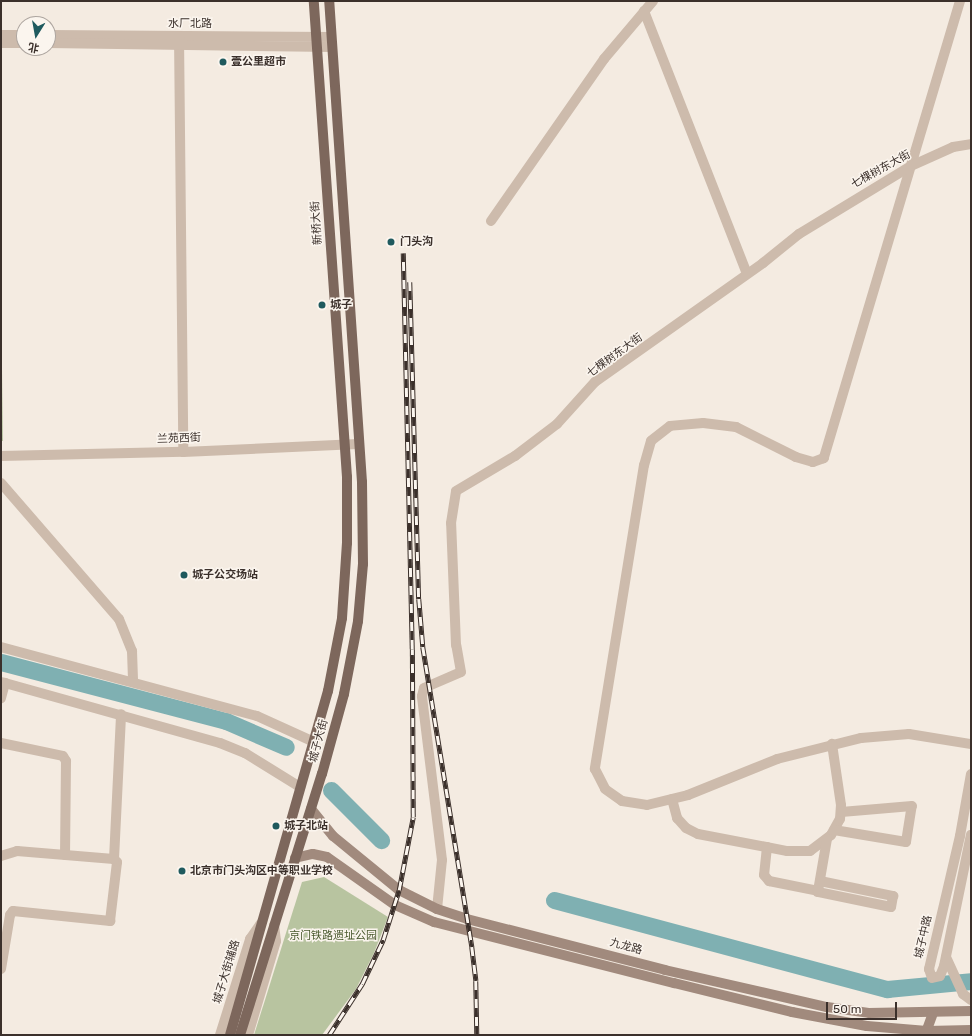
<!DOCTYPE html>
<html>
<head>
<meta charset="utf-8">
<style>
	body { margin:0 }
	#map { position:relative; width:972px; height:1036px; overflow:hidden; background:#f4ebe1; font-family:Rubik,"Noto Sans SC",sans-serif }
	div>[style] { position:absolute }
	.green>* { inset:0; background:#b8c4a0 }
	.river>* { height:17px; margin:-8.5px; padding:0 8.5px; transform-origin:8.5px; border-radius:8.5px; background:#7fb0b2 }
	.minor>* { height:10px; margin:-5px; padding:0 5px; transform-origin:5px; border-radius:5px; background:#cdbbac }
	.tertiary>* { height:10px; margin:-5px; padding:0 5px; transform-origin:5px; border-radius:5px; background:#cdbbac }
	.secondary>* { height:10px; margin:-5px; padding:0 5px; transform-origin:5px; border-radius:5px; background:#a18a7d }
	.primary>* { height:10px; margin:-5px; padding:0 5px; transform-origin:5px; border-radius:5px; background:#7d675c }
	.rail>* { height:4.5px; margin-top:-2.25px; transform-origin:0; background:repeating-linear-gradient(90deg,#fbf5ee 0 9px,#3b302b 0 18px); box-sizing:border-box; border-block:1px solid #3b302b }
	.dots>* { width:11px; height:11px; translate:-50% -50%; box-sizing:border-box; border:2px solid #fbf5ee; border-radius:50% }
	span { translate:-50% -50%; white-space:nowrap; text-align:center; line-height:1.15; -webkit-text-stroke:3px #fbf5ee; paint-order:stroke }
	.street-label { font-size:11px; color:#3b302b }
	.poi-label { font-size:11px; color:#3b302b; font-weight:700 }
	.left { translate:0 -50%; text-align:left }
	.park-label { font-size:11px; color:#4a5a2e }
	.frame { position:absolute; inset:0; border:2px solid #3b302b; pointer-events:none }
	.north { position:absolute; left:16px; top:16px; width:40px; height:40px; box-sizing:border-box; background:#fbf5ee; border:1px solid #aea6a0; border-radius:50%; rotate:191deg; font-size:11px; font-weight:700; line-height:16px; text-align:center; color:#3b302b }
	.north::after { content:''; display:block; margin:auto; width:14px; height:18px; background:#1f5a5e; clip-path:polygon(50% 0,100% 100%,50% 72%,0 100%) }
	.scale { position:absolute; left:826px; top:1002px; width:71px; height:18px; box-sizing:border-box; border:2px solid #3b302b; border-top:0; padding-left:5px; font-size:12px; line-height:14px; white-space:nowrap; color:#3b302b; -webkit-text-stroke:3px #fbf5ee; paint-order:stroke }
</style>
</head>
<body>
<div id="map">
	<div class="green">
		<div style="clip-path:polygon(1px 368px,2px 368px,3px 441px,1px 441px)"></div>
		<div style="clip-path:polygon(324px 877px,388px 917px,374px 953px,356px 989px,322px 1035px,254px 1035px,302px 882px)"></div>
	</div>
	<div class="river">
		<div style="left:1px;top:662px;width:233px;rotate:14.7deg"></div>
		<div style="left:226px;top:721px;width:65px;rotate:23.4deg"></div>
		<div style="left:331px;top:790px;width:71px;rotate:45deg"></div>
		<div style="left:554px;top:900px;width:345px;rotate:15deg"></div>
		<div style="left:887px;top:989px;width:84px;rotate:-5.4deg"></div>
	</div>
	<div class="minor">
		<div style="left:960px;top:1px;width:477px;rotate:106.6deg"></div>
		<div style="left:824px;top:458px;width:12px;rotate:160deg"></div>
		<div style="left:813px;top:462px;width:18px;rotate:-164deg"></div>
		<div style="left:796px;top:457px;width:67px;rotate:-153.4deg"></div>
		<div style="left:736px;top:427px;width:33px;rotate:-173deg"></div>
		<div style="left:703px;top:423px;width:33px;rotate:175deg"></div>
		<div style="left:670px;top:426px;width:24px;rotate:142deg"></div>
		<div style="left:651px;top:441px;width:25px;rotate:106deg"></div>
		<div style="left:644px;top:465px;width:308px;rotate:99.2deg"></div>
		<div style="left:595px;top:769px;width:22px;rotate:63deg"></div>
		<div style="left:605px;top:789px;width:21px;rotate:35deg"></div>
		<div style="left:622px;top:801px;width:25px;rotate:9deg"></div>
		<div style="left:647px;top:805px;width:42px;rotate:-13.7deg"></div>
		<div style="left:688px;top:795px;width:96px;rotate:-22deg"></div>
		<div style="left:777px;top:759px;width:87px;rotate:-14deg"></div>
		<div style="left:861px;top:738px;width:48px;rotate:-4.8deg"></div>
		<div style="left:909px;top:734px;width:63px;rotate:9.2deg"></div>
		<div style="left:644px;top:11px;width:282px;rotate:68.6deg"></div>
		<div style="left:491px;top:221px;width:198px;rotate:-55.1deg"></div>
		<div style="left:604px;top:59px;width:76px;rotate:-49.8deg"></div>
		<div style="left:1px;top:456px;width:182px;rotate:-1.3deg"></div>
		<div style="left:183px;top:452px;width:175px;rotate:-2.6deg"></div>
		<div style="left:1px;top:682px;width:4px;rotate:14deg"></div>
		<div style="left:5px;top:683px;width:16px;rotate:105deg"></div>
		<div style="left:1px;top:743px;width:63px;rotate:11.8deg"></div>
		<div style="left:63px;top:756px;width:6px;rotate:59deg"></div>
		<div style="left:66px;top:761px;width:94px;rotate:90.6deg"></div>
		<div style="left:672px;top:799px;width:20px;rotate:75deg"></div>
		<div style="left:677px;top:818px;width:13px;rotate:48deg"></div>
		<div style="left:686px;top:828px;width:13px;rotate:27deg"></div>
		<div style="left:698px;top:834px;width:91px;rotate:10.8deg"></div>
		<div style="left:787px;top:851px;width:23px"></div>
		<div style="left:810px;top:851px;width:26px;rotate:-37deg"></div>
		<div style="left:831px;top:835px;width:18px;rotate:-61deg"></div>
		<div style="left:840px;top:819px;width:14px;rotate:-86deg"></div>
		<div style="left:841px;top:805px;width:62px;rotate:-98.4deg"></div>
		<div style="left:834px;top:830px;width:73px;rotate:9.5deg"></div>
		<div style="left:906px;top:842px;width:36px;rotate:-81deg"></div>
		<div style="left:912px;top:806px;width:71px;rotate:175.2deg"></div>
		<div style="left:767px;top:847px;width:28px;rotate:96deg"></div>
		<div style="left:764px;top:875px;width:8px;rotate:50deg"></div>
		<div style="left:769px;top:881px;width:50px;rotate:11.5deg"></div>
		<div style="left:1px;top:856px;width:17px;rotate:-17deg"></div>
		<div style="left:17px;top:851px;width:97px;rotate:4.7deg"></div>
		<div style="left:820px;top:881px;width:75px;rotate:11.6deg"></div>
		<div style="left:893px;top:896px;width:11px;rotate:100deg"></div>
		<div style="left:891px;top:907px;width:75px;rotate:-168.4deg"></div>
		<div style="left:818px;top:892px;width:1px;rotate:-90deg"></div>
		<div style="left:818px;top:891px;width:53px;rotate:-80.2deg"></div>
		<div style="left:437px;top:909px;width:49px;rotate:-84.2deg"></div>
		<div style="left:442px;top:860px;width:165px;rotate:-97deg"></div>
		<div style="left:422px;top:696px;width:8px;rotate:-76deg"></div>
		<div style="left:424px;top:688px;width:40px;rotate:-23.4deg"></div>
		<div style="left:461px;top:672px;width:27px;rotate:-100deg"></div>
		<div style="left:456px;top:645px;width:122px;rotate:-92.3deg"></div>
		<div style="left:451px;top:523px;width:32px;rotate:-81deg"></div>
		<div style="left:456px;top:491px;width:69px;rotate:-30.7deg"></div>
		<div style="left:515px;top:456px;width:53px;rotate:-37.3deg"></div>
		<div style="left:557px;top:424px;width:57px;rotate:-47.9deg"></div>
		<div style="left:595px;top:382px;width:206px;rotate:-35.3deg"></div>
		<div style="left:763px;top:263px;width:46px;rotate:-38.9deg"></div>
		<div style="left:799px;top:234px;width:131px;rotate:-31.3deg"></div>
		<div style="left:911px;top:166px;width:46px;rotate:-24.3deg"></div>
		<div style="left:953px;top:147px;width:18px;rotate:-9deg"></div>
		<div style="left:1px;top:969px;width:55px;rotate:-80.5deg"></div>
		<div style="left:10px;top:915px;width:5px;rotate:-53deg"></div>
		<div style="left:13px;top:911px;width:98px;rotate:5.9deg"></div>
		<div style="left:110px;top:921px;width:59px;rotate:-83.2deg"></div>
		<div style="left:117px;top:862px;width:4px;rotate:-135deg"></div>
		<div style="left:114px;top:859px;width:145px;rotate:-87.2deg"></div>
	</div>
	<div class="tertiary">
		<div style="left:1px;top:35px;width:23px"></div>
		<div style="left:48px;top:35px;width:283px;rotate:0.4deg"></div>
		<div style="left:179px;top:36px;width:416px;rotate:89.4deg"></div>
		<div style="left:1px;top:43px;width:23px"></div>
		<div style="left:48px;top:43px;width:284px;rotate:0.8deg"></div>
		<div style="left:1px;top:483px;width:180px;rotate:49.1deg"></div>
		<div style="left:119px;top:619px;width:35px;rotate:68deg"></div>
		<div style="left:132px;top:651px;width:30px;rotate:88deg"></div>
		<div style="left:1px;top:647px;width:265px;rotate:15.1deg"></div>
		<div style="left:257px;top:716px;width:63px;rotate:24.5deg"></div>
		<div style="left:5px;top:683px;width:223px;rotate:15.6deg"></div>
		<div style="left:220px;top:743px;width:27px;rotate:22deg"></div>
		<div style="left:245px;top:753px;width:65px;rotate:31.7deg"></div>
		<div style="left:971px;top:774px;width:63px;rotate:100.1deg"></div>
		<div style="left:960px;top:836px;width:137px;rotate:103.1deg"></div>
		<div style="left:929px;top:969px;width:9px;rotate:72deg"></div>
		<div style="left:932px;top:978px;width:8px;rotate:-14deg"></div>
		<div style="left:940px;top:976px;width:11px;rotate:-68deg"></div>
		<div style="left:944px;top:966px;width:134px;rotate:-78.4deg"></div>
		<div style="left:946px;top:957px;width:41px;rotate:65.3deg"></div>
		<div style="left:963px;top:994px;width:10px;rotate:37deg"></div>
		<div style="left:220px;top:1035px;width:101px;rotate:-72.6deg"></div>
		<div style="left:250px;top:939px;width:19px;rotate:-55deg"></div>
		<div style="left:248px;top:1035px;width:98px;rotate:-73.4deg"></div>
		<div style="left:276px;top:941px;width:16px;rotate:-97deg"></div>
	</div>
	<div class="secondary">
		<div style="left:311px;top:809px;width:35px;rotate:51deg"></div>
		<div style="left:333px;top:836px;width:85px;rotate:39.3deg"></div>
		<div style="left:399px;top:890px;width:42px;rotate:26.6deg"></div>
		<div style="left:437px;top:909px;width:32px;rotate:18deg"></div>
		<div style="left:467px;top:919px;width:204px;rotate:14.4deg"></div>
		<div style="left:665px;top:970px;width:166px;rotate:12.9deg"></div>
		<div style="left:827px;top:1007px;width:42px;rotate:8.1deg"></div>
		<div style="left:869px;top:1013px;width:102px;rotate:-1.1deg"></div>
		<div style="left:295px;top:858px;width:18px;rotate:-13deg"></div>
		<div style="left:313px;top:854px;width:14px;rotate:12deg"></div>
		<div style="left:327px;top:857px;width:83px;rotate:35.2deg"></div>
		<div style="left:395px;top:905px;width:43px;rotate:23.6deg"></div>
		<div style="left:434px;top:922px;width:248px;rotate:14.3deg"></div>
		<div style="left:674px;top:983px;width:122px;rotate:13.8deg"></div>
		<div style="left:792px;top:1012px;width:76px;rotate:10.6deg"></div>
		<div style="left:867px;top:1026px;width:60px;rotate:4.8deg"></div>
		<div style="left:927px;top:1031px;width:44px;rotate:-1.3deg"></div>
		<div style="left:925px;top:1035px;width:23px;rotate:-70deg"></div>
	</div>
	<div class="primary">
		<div style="left:230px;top:1035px;width:358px;rotate:-74.1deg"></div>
		<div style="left:328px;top:691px;width:74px;rotate:-79.1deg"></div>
		<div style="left:342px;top:618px;width:75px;rotate:-86.2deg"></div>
		<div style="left:347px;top:543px;width:66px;rotate:-90deg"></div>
		<div style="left:347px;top:477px;width:477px;rotate:-94deg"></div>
		<div style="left:240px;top:1035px;width:274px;rotate:-72.6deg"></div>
		<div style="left:322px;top:774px;width:83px;rotate:-74.6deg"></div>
		<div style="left:344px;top:694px;width:74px;rotate:-79.1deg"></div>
		<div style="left:358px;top:621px;width:57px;rotate:-85deg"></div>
		<div style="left:363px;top:564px;width:82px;rotate:-90.7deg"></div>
		<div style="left:362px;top:482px;width:482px;rotate:-93.9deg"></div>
	</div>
	<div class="rail">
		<div style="left:410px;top:282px;width:317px;rotate:88.4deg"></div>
		<div style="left:419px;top:599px;width:48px;rotate:85.2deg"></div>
		<div style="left:423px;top:647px;width:304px;rotate:80.7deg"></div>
		<div style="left:472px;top:947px;width:34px;rotate:83deg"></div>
		<div style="left:476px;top:981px;width:54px;rotate:88.9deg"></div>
		<div style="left:329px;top:1035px;width:61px;rotate:-57.1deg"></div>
		<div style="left:362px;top:984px;width:49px;rotate:-64.5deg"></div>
		<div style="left:383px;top:940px;width:52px;rotate:-72.3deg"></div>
		<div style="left:399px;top:890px;width:74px;rotate:-79.1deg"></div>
		<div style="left:413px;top:817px;width:168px;rotate:-90.3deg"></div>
		<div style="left:412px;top:649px;width:396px;rotate:-91.3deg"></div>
	</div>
	<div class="dots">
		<div style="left:223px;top:62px;background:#1f5a5e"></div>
		<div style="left:391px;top:242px;background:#1f5a5e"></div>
		<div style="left:322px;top:305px;background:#1f5a5e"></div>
		<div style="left:184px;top:575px;background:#1f5a5e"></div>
		<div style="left:276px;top:826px;background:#1f5a5e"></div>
		<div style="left:182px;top:871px;background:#1f5a5e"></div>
	</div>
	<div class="street-label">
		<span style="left:190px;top:24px">水厂北路</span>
		<span style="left:881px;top:170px;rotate:-29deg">七棵树东大街</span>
		<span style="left:317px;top:223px;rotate:-94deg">新桥大街</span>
		<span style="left:615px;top:356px;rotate:-36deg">七棵树东大街</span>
		<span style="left:179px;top:439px;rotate:-2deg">兰苑西街</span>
		<span style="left:319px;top:741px;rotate:-75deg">城子大街</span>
		<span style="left:924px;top:937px;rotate:-77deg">城子中路</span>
		<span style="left:626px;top:947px;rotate:15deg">九龙路</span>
		<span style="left:227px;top:972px;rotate:-73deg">城子大街辅路</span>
	</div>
	<div class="poi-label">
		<span class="left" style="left:231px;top:62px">壹公里超市</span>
		<span class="left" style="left:400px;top:242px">门头沟</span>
		<span class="left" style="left:330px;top:305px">城子</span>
		<span class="left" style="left:192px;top:575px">城子公交场站</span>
		<span class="left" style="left:284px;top:826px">城子北站</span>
		<span class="left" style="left:190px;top:871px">北京市门头沟区中等职业学校</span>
	</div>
	<div class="park-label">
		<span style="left:333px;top:936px">京门铁路遗址公园</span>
	</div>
	<div class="frame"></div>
	<div class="north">北</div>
	<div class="scale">50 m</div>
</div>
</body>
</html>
